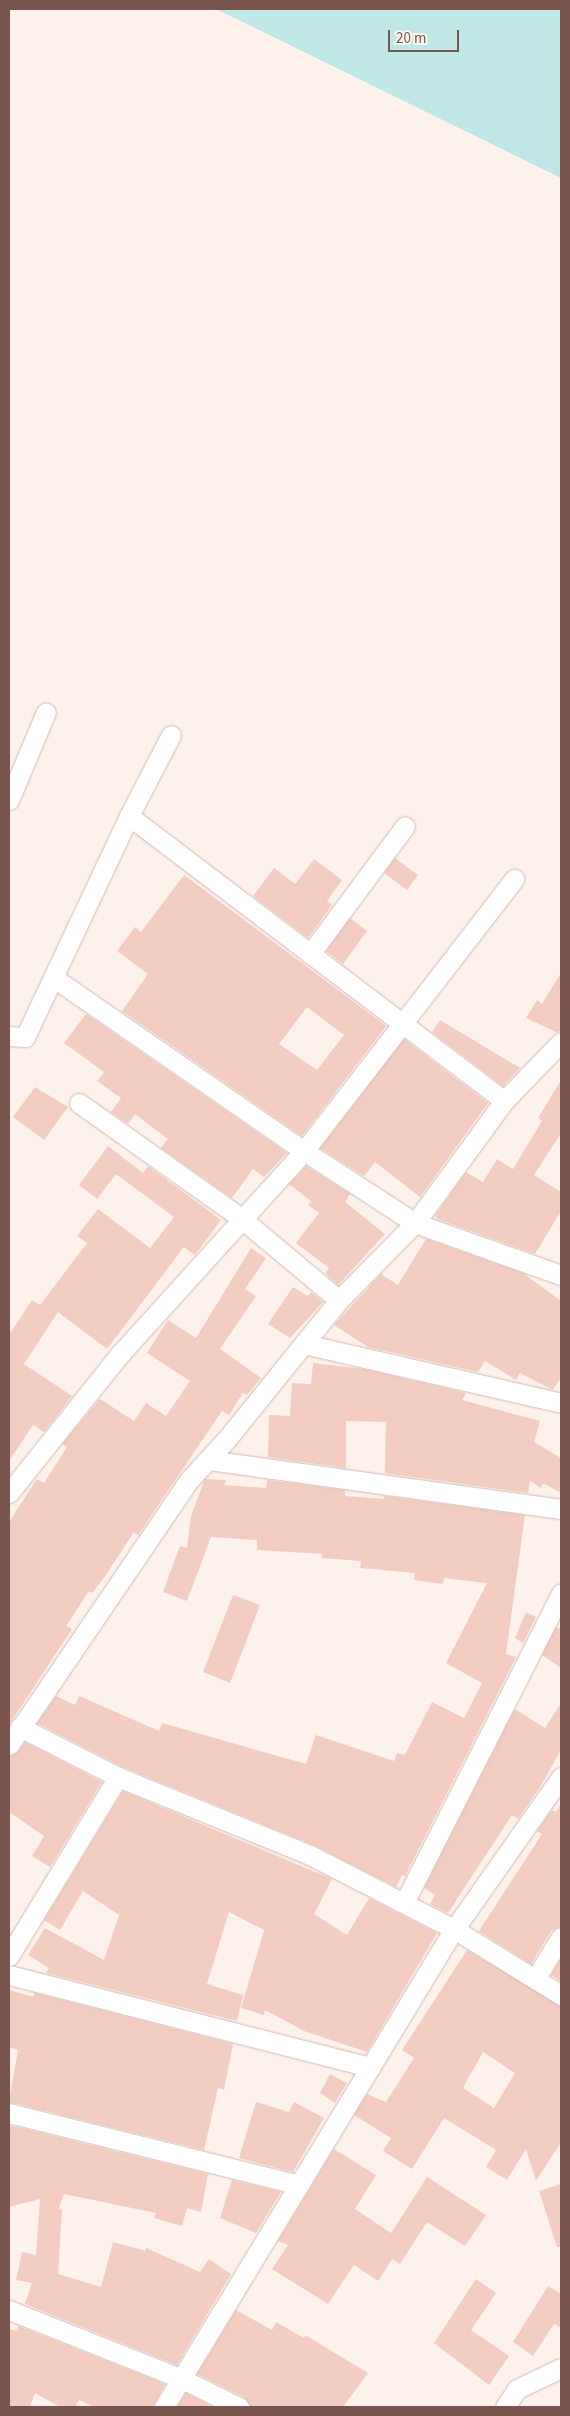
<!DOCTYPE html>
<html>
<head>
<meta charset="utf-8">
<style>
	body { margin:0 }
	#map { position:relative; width:570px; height:2416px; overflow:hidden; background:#fdf2eb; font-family:"Source Sans 3",sans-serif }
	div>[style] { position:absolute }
	.water>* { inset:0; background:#bee7e5 }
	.building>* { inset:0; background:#f3ccc2 }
	.roads { filter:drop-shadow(0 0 1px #d2bab2) drop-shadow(0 0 1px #d2bab2) }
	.street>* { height:19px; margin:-9.5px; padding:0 9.5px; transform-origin:9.5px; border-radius:9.5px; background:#fff }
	span { translate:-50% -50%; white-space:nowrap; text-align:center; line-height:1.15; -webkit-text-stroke:4px #fff7f2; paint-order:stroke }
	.frame { position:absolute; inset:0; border:10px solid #79544d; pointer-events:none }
	.scale { position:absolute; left:388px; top:30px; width:71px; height:22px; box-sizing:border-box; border:2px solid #79544d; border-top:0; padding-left:6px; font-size:15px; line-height:18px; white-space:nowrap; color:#79544d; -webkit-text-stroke:4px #fff7f2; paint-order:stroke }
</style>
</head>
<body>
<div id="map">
	<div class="water">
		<div style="clip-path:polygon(216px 9px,561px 9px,561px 178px)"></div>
	</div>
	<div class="building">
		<div style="clip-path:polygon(395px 858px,418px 875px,407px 890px,384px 873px)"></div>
		<div style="clip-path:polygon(314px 859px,342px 880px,327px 901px,332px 905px,308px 938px,253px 896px,274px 868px,295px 884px)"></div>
		<div style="clip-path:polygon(evenodd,184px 875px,386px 1026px,302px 1136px,122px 1011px,148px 974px,117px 951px,135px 927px,141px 932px,184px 875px,307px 1007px,344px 1035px,317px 1070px,279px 1044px,307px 1007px)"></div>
		<div style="clip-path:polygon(350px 918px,367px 931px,343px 964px,326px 951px)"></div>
		<div style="clip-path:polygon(561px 973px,561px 1031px,556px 1032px,526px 1018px,537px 1000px,542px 1004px)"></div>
		<div style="clip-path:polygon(86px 1014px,287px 1153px,264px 1177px,253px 1169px,232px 1198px,161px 1148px,168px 1139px,135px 1114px,128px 1124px,111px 1112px,121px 1098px,97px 1081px,104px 1072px,64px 1043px)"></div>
		<div style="clip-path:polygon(440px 1020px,520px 1068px,503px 1086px,432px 1032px)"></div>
		<div style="clip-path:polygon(404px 1039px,488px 1103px,420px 1197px,375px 1162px,364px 1176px,320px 1148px)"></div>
		<div style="clip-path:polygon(561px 1080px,561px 1133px,534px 1175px,561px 1192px,561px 1211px,535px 1254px,438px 1219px,435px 1216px,466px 1172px,483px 1182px,497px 1159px,513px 1169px,542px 1121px,538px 1118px)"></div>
		<div style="clip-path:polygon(35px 1087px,68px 1107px,44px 1140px,13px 1117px)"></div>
		<div style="clip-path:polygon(108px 1146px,143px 1173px,148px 1166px,221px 1220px,195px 1255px,184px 1247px,107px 1349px,58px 1312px,24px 1364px,72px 1396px,44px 1432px,33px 1425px,9px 1461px,9px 1335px,32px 1300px,40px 1305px,87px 1243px,77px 1236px,98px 1209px,150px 1248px,174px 1217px,116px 1174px,97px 1199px,79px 1185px)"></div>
		<div style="clip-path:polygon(306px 1166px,350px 1194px,345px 1202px,385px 1234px,338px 1285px,325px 1273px,329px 1268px,296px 1243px,319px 1213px,308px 1205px,311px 1201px,289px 1184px)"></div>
		<div style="clip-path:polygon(426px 1239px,523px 1273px,561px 1301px,561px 1377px,553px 1390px,520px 1373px,516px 1380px,485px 1361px,478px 1372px,368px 1347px,334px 1325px,381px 1274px,398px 1285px)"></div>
		<div style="clip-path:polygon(251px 1248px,266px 1258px,245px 1289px,256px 1296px,220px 1349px,261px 1378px,247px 1395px,243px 1393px,229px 1415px,222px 1411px,138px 1535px,134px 1532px,106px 1575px,92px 1593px,89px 1591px,66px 1626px,72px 1629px,9px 1725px,9px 1522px,37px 1479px,44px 1483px,67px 1447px,62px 1444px,100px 1399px,134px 1421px,146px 1403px,166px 1416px,190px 1381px,147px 1353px,168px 1320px,196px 1338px)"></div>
		<div style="clip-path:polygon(293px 1287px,308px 1296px,311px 1292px,323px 1302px,290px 1338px,268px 1324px)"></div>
		<div style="clip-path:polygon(313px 1363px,364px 1369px,466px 1393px,462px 1400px,540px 1421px,534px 1442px,561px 1458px,561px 1493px,543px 1483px,541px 1488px,530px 1481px,528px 1493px,385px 1473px,386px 1422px,346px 1421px,346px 1468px,268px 1457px,269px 1415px,290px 1416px,292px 1383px,311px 1384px)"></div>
		<div style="clip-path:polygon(205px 1479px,226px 1480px,225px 1485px,266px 1488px,267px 1480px,345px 1490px,345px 1496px,384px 1499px,384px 1496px,525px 1515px,506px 1654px,516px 1657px,405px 1876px,402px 1875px,396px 1887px,314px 1845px,123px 1767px,37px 1723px,56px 1696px,75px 1705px,79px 1696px,159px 1731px,162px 1723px,306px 1764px,316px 1735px,394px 1761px,397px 1753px,405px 1755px,432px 1702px,464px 1718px,482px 1683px,446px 1663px,487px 1583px,444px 1578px,443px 1584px,414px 1580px,415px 1573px,360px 1568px,361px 1561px,322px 1558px,322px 1554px,257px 1550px,257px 1540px,211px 1537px,187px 1601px,163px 1592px,180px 1546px,187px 1548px,191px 1516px)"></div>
		<div style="clip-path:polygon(233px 1595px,260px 1605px,230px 1683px,203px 1672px)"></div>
		<div style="clip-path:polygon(526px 1612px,536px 1617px,523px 1643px,515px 1638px)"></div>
		<div style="clip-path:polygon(556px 1627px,561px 1629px,561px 1668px,542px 1655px)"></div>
		<div style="clip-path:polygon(561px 1703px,561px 1750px,540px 1787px,518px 1819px,512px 1815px,448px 1913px,430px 1904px,435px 1895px,424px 1888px,515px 1709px,545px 1728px)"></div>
		<div style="clip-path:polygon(25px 1742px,102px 1782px,50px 1867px,32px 1856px,44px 1836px,9px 1812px,9px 1756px,18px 1752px)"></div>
		<div style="clip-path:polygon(123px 1791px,332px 1879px,314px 1914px,347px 1935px,369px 1898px,437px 1933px,367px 2052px,304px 2031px,265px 2010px,264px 2015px,241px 2008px,264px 1930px,229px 1912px,207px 1984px,243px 1995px,237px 2021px,46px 1973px,49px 1968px,28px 1955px,45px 1928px,104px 1960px,119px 1915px,83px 1891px,60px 1930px,44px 1920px)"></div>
		<div style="clip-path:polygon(561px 1804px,561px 1926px,551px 1931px,531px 1964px,479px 1931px,542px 1834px,537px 1831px,552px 1810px,556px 1812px)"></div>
		<div style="clip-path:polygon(evenodd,467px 1950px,561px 2006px,561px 2142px,536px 2181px,526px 2149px,507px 2180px,486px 2167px,496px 2150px,444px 2118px,412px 2169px,383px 2151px,391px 2138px,354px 2115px,367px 2094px,386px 2102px,414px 2058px,402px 2050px,467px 1950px,483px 2052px,515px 2073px,494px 2108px,463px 2088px,483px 2052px)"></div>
		<div style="clip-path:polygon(561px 1958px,561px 1982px,551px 1975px)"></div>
		<div style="clip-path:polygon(9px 1990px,33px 1997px,35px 1993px,233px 2044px,224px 2090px,218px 2088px,204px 2150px,9px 2102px,18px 2050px,9px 2047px)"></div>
		<div style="clip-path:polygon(330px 2074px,347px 2083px,335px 2103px,320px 2093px)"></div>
		<div style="clip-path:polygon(256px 2102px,289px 2112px,294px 2102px,324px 2118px,293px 2172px,239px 2158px)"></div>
		<div style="clip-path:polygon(9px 2125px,208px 2174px,201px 2212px,187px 2208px,182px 2226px,154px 2218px,156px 2213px,64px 2194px,59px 2208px,62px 2210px,58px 2274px,101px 2287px,113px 2242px,146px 2251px,146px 2248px,200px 2272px,209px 2259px,231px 2274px,177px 2365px,25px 2304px,32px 2283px,16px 2280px,22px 2252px,36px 2255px,40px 2199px,9px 2207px)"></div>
		<div style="clip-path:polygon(334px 2149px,376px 2175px,355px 2209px,391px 2233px,427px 2177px,486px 2215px,465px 2246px,427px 2222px,400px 2264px,392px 2259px,378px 2281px,354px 2265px,328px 2304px,272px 2269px,288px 2245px,278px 2241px)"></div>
		<div style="clip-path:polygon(232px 2180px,281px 2192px,256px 2233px,220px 2218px)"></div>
		<div style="clip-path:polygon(561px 2184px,561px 2247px,557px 2247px,539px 2191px)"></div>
		<div style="clip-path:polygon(476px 2279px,496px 2293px,471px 2330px,509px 2356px,489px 2385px,434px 2343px)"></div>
		<div style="clip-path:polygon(548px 2286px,561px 2294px,561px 2328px,554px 2324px,533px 2356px,513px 2342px)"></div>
		<div style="clip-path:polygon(236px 2310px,272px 2330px,276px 2322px,304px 2338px,305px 2335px,368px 2373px,343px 2407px,250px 2407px,244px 2397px,197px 2374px)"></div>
		<div style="clip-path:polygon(18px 2326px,165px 2384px,153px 2407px,94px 2407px,79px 2400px,75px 2407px,60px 2407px,35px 2393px,30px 2407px,9px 2407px,9px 2329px,17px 2331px)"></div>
		<div style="clip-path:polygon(186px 2393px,214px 2407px,177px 2407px)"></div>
	</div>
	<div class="roads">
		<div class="street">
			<div style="left:9px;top:800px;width:95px;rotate:-67.2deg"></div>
			<div style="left:129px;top:816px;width:91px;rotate:-62.6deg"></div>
			<div style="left:310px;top:954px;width:159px;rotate:-53.4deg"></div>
			<div style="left:54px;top:978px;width:304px;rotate:34.7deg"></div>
			<div style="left:304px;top:1151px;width:132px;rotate:33deg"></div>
			<div style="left:415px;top:1223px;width:155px;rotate:19.6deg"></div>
			<div style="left:9px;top:1036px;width:16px;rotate:4deg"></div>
			<div style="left:25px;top:1037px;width:244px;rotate:-64.8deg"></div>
			<div style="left:129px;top:816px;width:471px;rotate:37.2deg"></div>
			<div style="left:79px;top:1103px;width:200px;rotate:35.4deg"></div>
			<div style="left:242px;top:1219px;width:126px;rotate:39.9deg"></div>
			<div style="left:304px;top:1344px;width:264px;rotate:12.9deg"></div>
			<div style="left:208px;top:1460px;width:356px;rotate:7.9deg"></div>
			<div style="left:9px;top:1493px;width:178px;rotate:-51.4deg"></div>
			<div style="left:120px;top:1354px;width:274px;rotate:-47.8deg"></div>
			<div style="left:304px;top:1151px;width:344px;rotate:-52.3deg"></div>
			<div style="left:20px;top:1727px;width:110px;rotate:27deg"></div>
			<div style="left:9px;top:1745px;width:322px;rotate:-55.8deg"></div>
			<div style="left:190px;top:1479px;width:53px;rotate:-47.3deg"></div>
			<div style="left:226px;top:1440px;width:180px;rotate:-51.1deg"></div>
			<div style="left:339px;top:1300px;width:108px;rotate:-45.4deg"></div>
			<div style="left:415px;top:1223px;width:151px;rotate:-53.9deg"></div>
			<div style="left:504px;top:1101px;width:82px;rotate:-46deg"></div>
			<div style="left:561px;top:1777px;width:186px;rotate:125.1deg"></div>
			<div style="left:454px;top:1929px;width:126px;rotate:31.7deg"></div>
			<div style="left:404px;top:1903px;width:347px;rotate:-63.1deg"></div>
			<div style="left:9px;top:1956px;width:210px;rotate:-58.7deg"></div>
			<div style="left:118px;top:1777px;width:207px;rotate:22.1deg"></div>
			<div style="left:310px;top:1855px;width:162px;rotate:27.2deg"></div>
			<div style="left:454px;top:1929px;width:559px;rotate:121.24deg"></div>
			<div style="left:9px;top:1975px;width:373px;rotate:14.3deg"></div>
			<div style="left:535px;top:1979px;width:49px;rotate:-58.2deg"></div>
			<div style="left:9px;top:2113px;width:299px;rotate:13.9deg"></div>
			<div style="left:9px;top:2310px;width:186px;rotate:21.7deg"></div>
			<div style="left:182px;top:2379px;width:64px;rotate:26.2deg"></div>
			<div style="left:505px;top:2407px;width:22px;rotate:-56deg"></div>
			<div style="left:517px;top:2389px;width:49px;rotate:-25.5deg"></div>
		</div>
	</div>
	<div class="frame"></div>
	<div class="scale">20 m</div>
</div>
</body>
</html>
